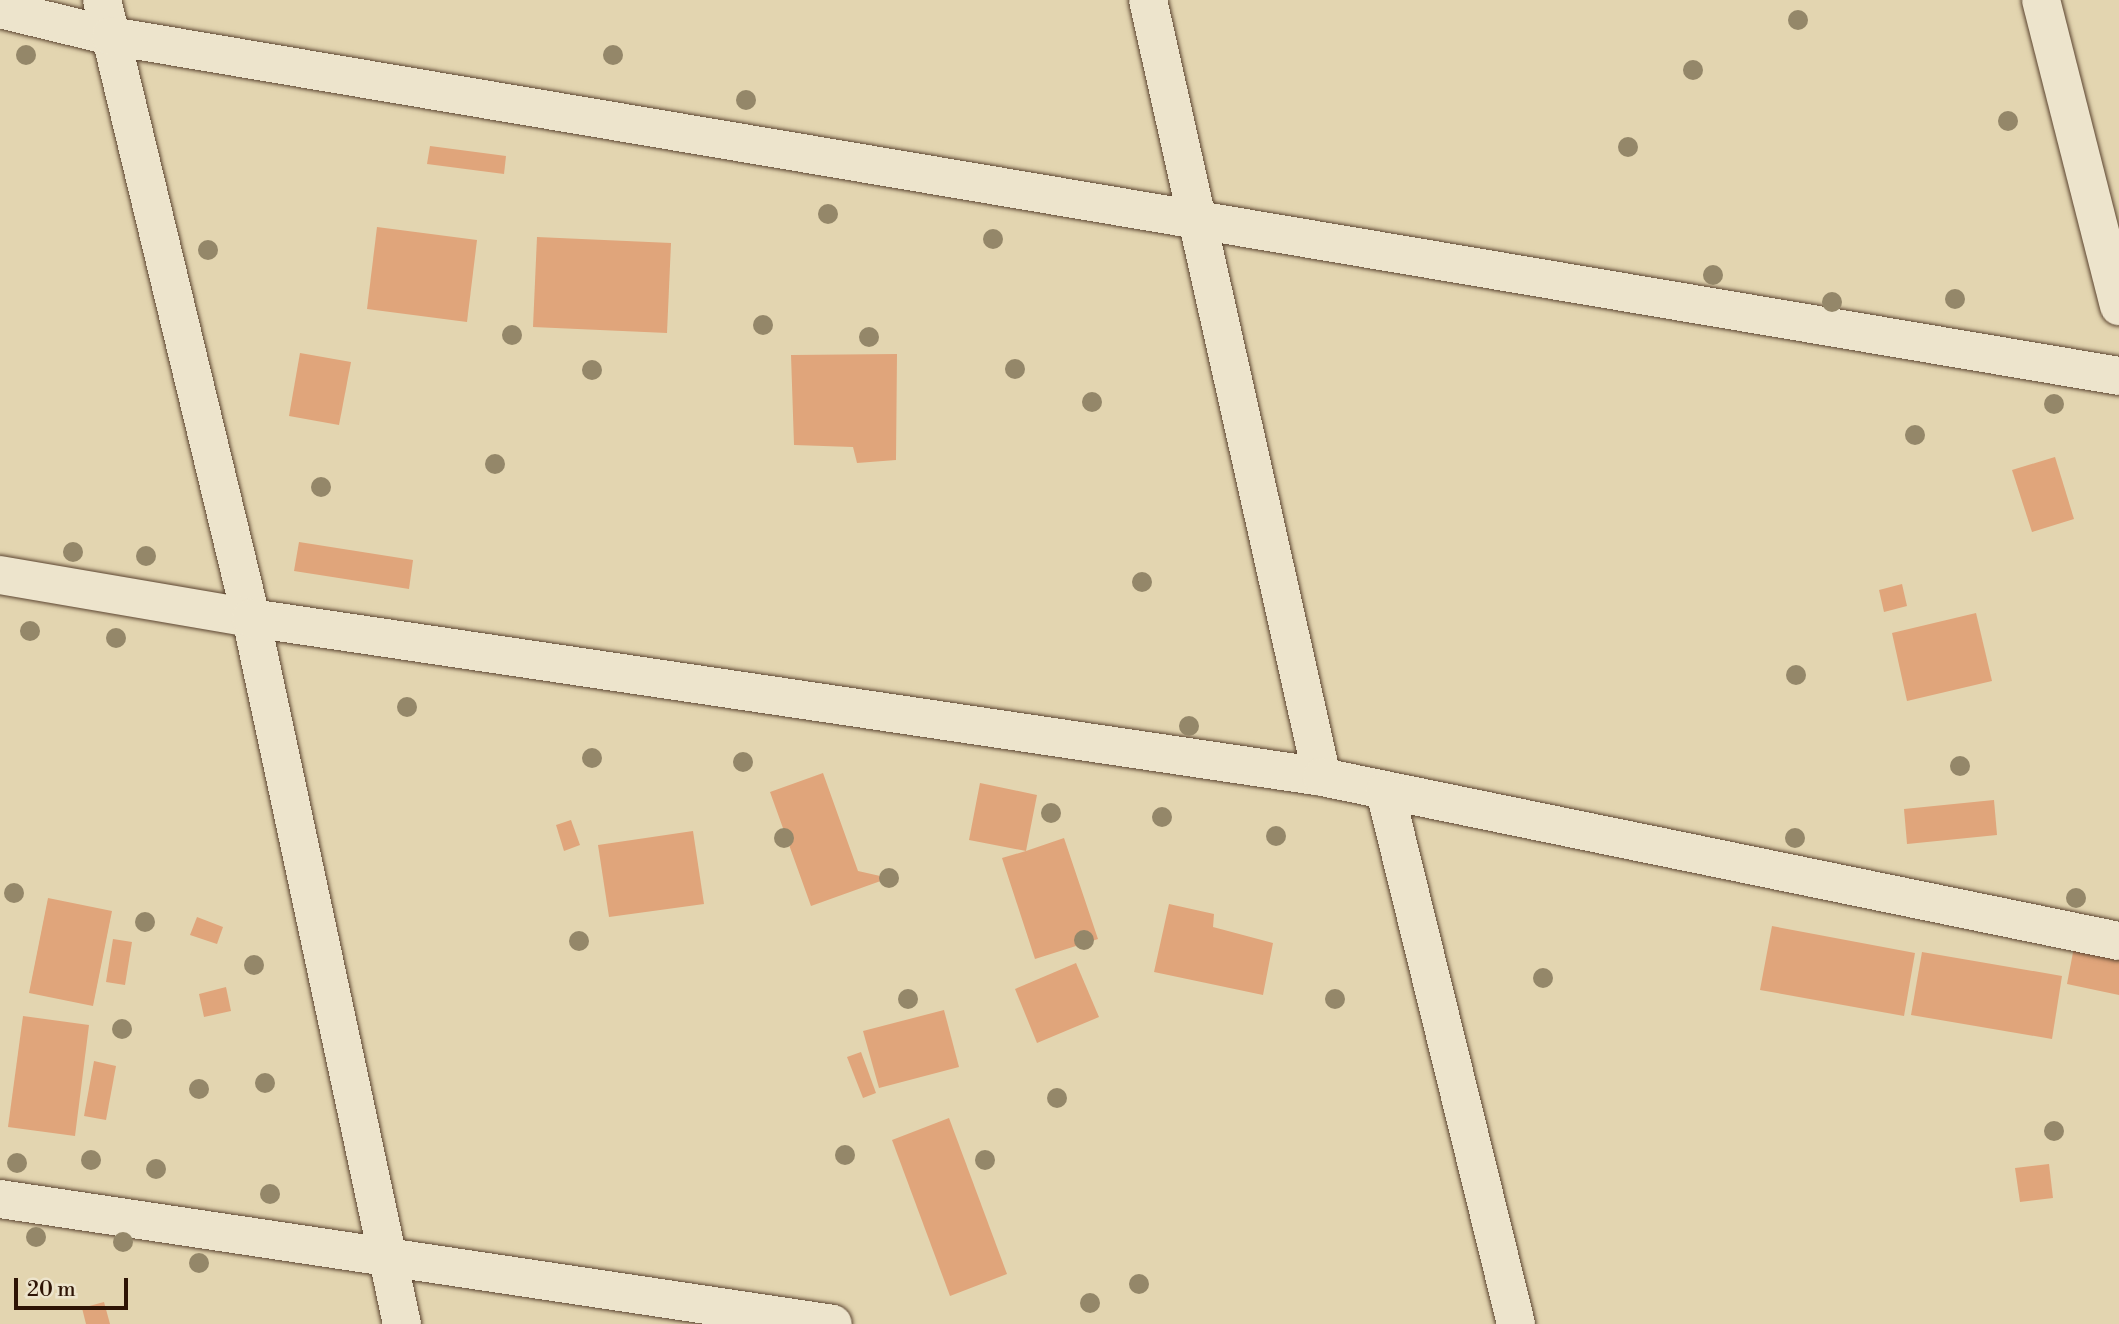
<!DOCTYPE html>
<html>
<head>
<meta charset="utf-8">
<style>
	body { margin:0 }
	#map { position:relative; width:2119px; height:1324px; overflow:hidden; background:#e3d5b0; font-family:"Libre Bodoni",serif }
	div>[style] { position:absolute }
	.building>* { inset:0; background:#e0a57b }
	.roads { filter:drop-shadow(0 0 2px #5b4430) drop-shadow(0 0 2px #5b4430) }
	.minor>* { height:38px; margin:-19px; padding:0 19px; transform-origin:19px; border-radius:19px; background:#ede4cc }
	.trees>* { width:20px; height:20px; margin:-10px; border-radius:50%; background:#948769 }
	span { translate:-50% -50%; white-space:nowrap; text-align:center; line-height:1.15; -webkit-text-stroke:5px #ede4cc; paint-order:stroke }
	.scale { position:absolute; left:14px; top:1278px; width:114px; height:32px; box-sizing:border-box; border:4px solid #2e1405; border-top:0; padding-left:9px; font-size:21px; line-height:24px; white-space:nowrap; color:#2e1405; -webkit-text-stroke:5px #ede4cc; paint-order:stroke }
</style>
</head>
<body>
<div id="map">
	<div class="building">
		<div style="clip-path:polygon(430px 146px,506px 156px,504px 174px,427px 164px)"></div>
		<div style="clip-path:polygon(377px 227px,477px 240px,467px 322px,367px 309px)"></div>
		<div style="clip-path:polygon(537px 237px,671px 243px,667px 333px,533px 327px)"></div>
		<div style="clip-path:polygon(300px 353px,351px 362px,339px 425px,289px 416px)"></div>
		<div style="clip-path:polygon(897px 354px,896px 460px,857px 463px,853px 447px,794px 445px,791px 355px)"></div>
		<div style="clip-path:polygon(2055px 457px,2074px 519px,2032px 532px,2012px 470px)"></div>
		<div style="clip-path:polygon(299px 542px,413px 560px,409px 589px,294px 571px)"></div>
		<div style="clip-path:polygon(1902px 584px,1907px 606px,1884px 612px,1879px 590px)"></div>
		<div style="clip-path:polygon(1976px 613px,1992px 681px,1907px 701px,1892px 633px)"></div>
		<div style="clip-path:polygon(823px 773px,858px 871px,889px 878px,811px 906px,770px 792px)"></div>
		<div style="clip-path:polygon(980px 783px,1037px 795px,1026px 851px,1064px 838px,1098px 939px,1035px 959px,1002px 858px,1026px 851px,969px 840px)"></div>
		<div style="clip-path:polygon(1994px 800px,1997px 835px,1907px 844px,1904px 809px)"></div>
		<div style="clip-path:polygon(571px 820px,580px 845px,564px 851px,556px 825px)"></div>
		<div style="clip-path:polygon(693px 831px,704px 904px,609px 917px,598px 845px)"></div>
		<div style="clip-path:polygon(48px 898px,112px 911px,93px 1006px,29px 993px)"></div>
		<div style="clip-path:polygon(1169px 904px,1214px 914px,1213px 927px,1273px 943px,1263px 995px,1154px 972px)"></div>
		<div style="clip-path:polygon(197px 917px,223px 927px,217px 944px,190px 935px)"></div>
		<div style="clip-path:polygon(1772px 926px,1915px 953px,1904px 1016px,1760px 990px)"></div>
		<div style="clip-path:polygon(113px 939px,132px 942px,125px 985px,106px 982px)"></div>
		<div style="clip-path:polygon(2074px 947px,2119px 956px,2119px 995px,2067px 984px)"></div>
		<div style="clip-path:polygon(1922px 952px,2062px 976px,2052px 1039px,1911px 1015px)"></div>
		<div style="clip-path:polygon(1076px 963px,1099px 1017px,1037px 1043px,1015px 989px)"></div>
		<div style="clip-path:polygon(226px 987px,231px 1011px,204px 1017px,199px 994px)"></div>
		<div style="clip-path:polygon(944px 1010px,959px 1067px,879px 1088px,863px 1031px)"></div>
		<div style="clip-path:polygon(23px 1016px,89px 1025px,75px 1136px,8px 1127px)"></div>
		<div style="clip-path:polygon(861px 1052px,876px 1093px,863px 1098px,847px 1057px)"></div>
		<div style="clip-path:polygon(94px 1061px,116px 1066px,106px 1120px,84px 1116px)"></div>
		<div style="clip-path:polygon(949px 1118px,1007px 1274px,950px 1296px,892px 1140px)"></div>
		<div style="clip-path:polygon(2049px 1164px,2053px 1198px,2020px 1202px,2015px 1168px)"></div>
		<div style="clip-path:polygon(104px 1302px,110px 1324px,86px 1324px,82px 1308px)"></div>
	</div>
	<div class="roads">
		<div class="minor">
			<div style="left:102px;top:0;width:636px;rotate:76.44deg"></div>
			<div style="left:251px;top:618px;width:722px;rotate:77.93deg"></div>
			<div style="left:1148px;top:0;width:796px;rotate:77.38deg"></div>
			<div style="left:2041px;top:0;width:316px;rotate:75.7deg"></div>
			<div style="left:0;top:9px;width:114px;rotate:13.7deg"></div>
			<div style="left:111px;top:36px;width:2037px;rotate:9.61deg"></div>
			<div style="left:0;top:575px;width:255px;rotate:9.7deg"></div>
			<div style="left:251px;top:618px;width:1083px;rotate:8.44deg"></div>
			<div style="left:1322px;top:777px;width:814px;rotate:11.63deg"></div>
			<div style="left:1385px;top:791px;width:549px;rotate:76.19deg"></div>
			<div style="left:0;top:1199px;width:842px;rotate:8.53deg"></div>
		</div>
	</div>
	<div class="trees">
		<div style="left:1798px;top:20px"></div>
		<div style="left:26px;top:55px"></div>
		<div style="left:613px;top:55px"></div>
		<div style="left:1693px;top:70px"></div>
		<div style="left:746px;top:100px"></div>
		<div style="left:2008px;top:121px"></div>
		<div style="left:1628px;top:147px"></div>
		<div style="left:828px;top:214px"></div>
		<div style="left:993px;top:239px"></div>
		<div style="left:208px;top:250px"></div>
		<div style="left:1713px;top:275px"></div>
		<div style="left:1955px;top:299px"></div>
		<div style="left:1832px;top:302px"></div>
		<div style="left:763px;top:325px"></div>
		<div style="left:512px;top:335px"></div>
		<div style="left:869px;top:337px"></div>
		<div style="left:1015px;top:369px"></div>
		<div style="left:592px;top:370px"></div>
		<div style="left:1092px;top:402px"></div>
		<div style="left:2054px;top:404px"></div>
		<div style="left:1915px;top:435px"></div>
		<div style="left:495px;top:464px"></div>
		<div style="left:321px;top:487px"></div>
		<div style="left:73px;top:552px"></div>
		<div style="left:146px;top:556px"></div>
		<div style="left:1142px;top:582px"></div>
		<div style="left:30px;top:631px"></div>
		<div style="left:116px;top:638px"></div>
		<div style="left:1796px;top:675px"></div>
		<div style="left:407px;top:707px"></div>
		<div style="left:1189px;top:726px"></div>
		<div style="left:592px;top:758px"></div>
		<div style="left:743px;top:762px"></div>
		<div style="left:1960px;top:766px"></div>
		<div style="left:1051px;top:813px"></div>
		<div style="left:1162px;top:817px"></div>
		<div style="left:1276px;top:836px"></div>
		<div style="left:784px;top:838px"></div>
		<div style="left:1795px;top:838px"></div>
		<div style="left:889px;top:878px"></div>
		<div style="left:14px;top:893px"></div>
		<div style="left:2076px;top:898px"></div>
		<div style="left:145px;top:922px"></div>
		<div style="left:1084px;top:940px"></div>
		<div style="left:579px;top:941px"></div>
		<div style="left:254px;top:965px"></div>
		<div style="left:1543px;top:978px"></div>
		<div style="left:908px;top:999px"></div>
		<div style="left:1335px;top:999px"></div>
		<div style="left:122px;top:1029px"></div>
		<div style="left:265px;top:1083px"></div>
		<div style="left:199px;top:1089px"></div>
		<div style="left:1057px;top:1098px"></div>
		<div style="left:2054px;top:1131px"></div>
		<div style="left:845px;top:1155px"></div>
		<div style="left:91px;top:1160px"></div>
		<div style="left:985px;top:1160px"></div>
		<div style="left:17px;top:1163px"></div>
		<div style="left:156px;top:1169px"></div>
		<div style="left:270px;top:1194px"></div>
		<div style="left:36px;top:1237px"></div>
		<div style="left:123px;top:1242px"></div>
		<div style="left:199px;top:1263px"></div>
		<div style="left:1139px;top:1284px"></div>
		<div style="left:1090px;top:1303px"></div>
	</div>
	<div class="scale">20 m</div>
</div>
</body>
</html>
